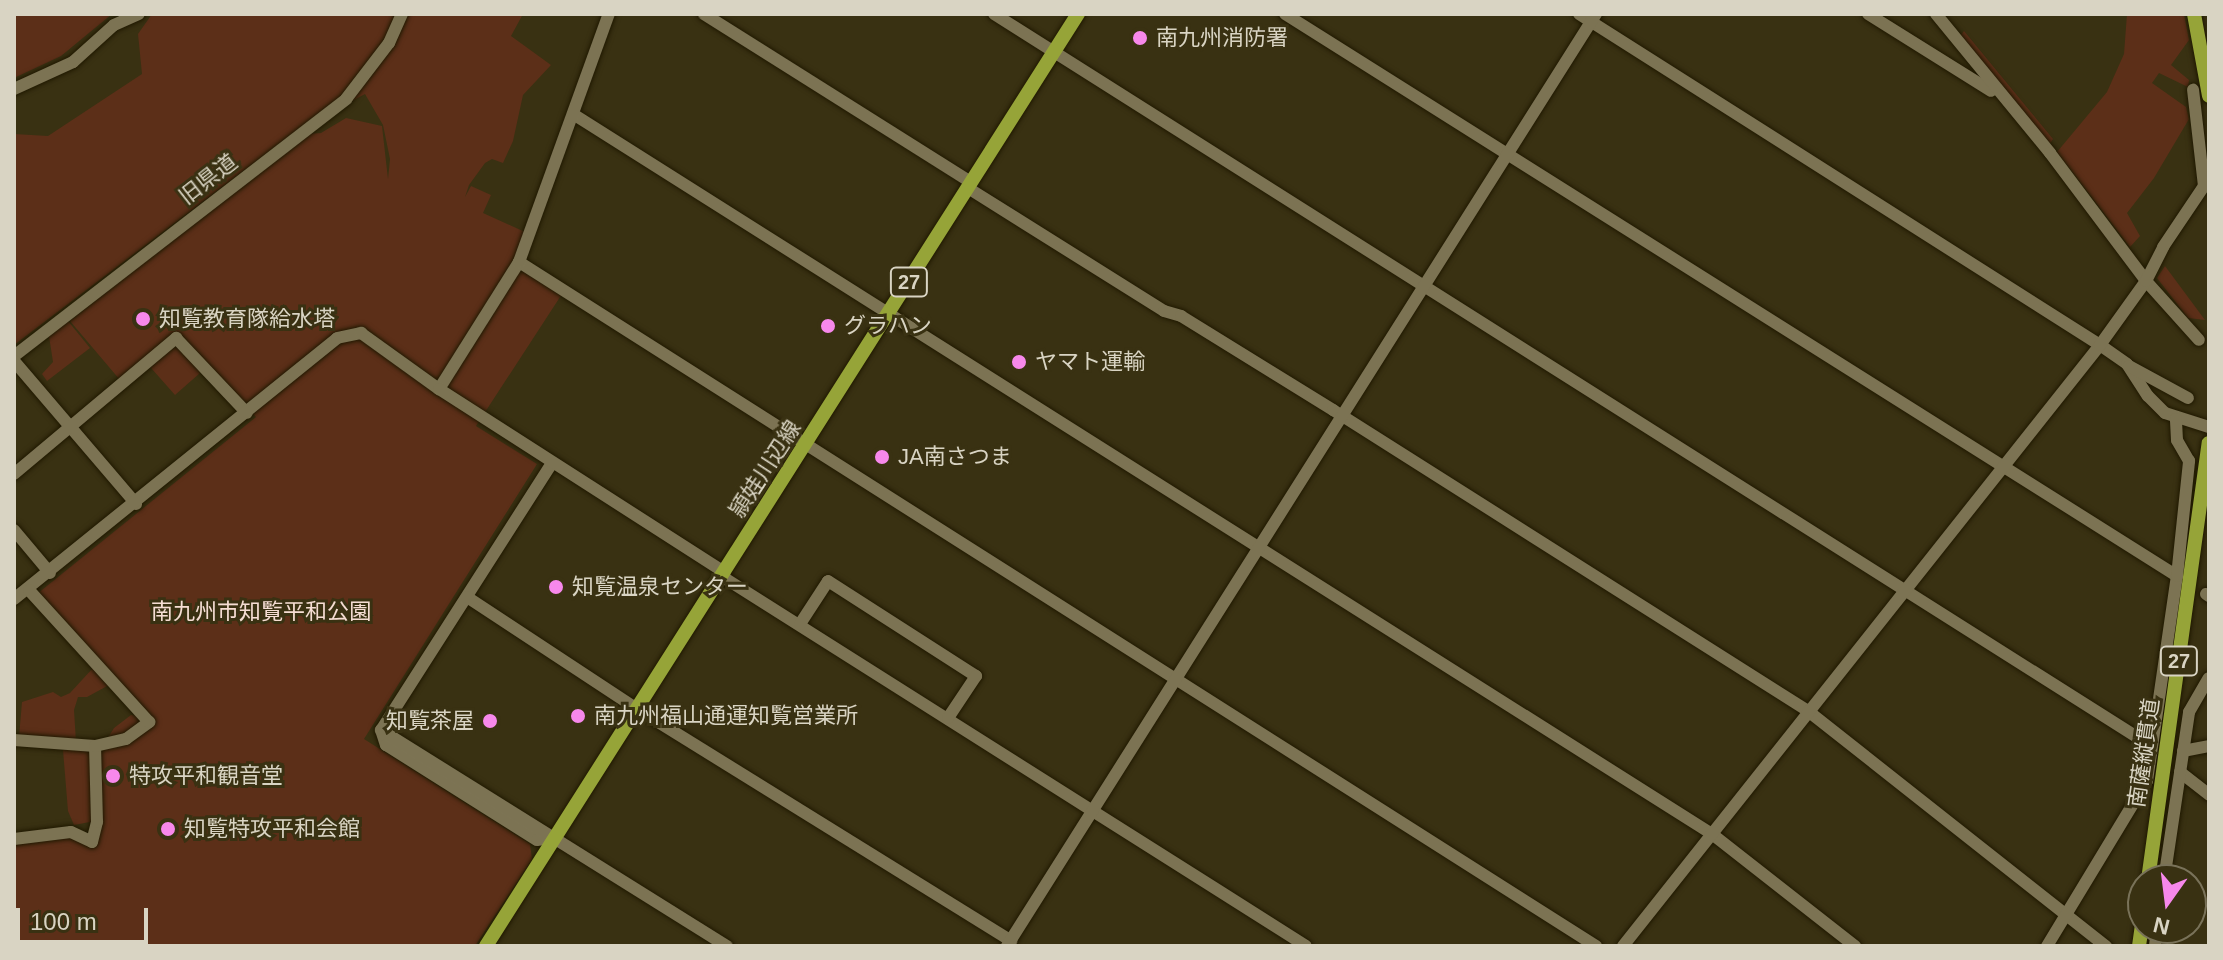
<!DOCTYPE html>
<html>
<head>
<meta charset="utf-8">
<style>
	body { margin:0 }
	#map { position:relative; width:2223px; height:960px; overflow:hidden; background:#393112; font-family:Helvetica,"Noto Sans JP",sans-serif }
	div>[style] { position:absolute }
	.green>* { inset:0; background:#5c2f18 }
	.roads { filter:drop-shadow(0 0 2px #201900) drop-shadow(0 0 2px #201900) }
	.minor>* { height:12px; margin:-6px; padding:0 6px; transform-origin:6px; border-radius:6px; background:#7c7353 }
	.major>* { height:14px; margin:-7px; padding:0 7px; transform-origin:7px; border-radius:7px; background:#96a438 }
	.dots>* { width:22px; height:22px; translate:-50% -50%; box-sizing:border-box; border:4px solid #393112; border-radius:50% }
	span { translate:-50% -50%; white-space:nowrap; text-align:center; line-height:1.15; -webkit-text-stroke:6px #393112; paint-order:stroke }
	.shield-label span { padding:2px 6px; background:#393112; border:2px solid; border-radius:6px; -webkit-text-stroke-width:0 }
	.shield-label { font-size:20px; color:#d9d4c3; font-weight:700 }
	.poi-label { font-size:22px; color:#d9d4c3 }
	.left { translate:0 -50%; text-align:left }
	.right { translate:-100% -50%; text-align:right }
	.street-label { font-size:22px; color:#d9d4c3 }
	.park-label { font-size:22px; color:#f5ddd3 }
	.frame { position:absolute; inset:0; border:16px solid #d9d4c3; pointer-events:none }
	.north { position:absolute; left:2127px; top:864px; width:80px; height:80px; box-sizing:border-box; background:#393112; border:2px solid #797259; border-radius:50%; rotate:194deg; font-size:22px; font-weight:700; line-height:32px; text-align:center; color:#d9d4c3 }
	.north::after { content:''; display:block; margin:auto; width:28px; height:36px; background:#f788eb; clip-path:polygon(50% 0,100% 100%,50% 72%,0 100%) }
	.scale { position:absolute; left:16px; top:908px; width:132px; height:36px; box-sizing:border-box; border:4px solid #d9d4c3; border-top:0; padding-left:10px; font-size:24px; line-height:28px; white-space:nowrap; color:#d9d4c3; -webkit-text-stroke:6px #393112; paint-order:stroke }
</style>
</head>
<body>
<div id="map">
	<div class="green">
		<div style="clip-path:polygon(14px 14px,112px 14px,61px 56px,14px 78px)"></div>
		<div style="clip-path:polygon(152px 14px,523px 14px,511px 36px,551px 65px,523px 95px,513px 141px,503px 163px,492px 159px,485px 163px,469px 185px,465px 197px,471px 186px,491px 195px,483px 213px,525px 232px,513px 263px,562px 294px,476px 426px,537px 464px,364px 739px,530px 844px,532px 859px,475px 946px,14px 946px,14px 842px,69px 836px,94px 848px,100px 823px,98px 754px,114px 728px,131px 715px,139px 716px,37px 594px,256px 417px,208px 366px,175px 395px,144px 360px,120px 380px,70px 321px,306px 134px,321px 133px,346px 118px,382px 126px,388px 179px,390px 159px,383px 125px,365px 94px,297px 130px,14px 345px,14px 134px,48px 136px,142px 74px,138px 34px)"></div>
		<div style="clip-path:polygon(2127px 14px,2184px 14px,2189px 40px,2171px 65px,2189px 80px,2188px 87px,2159px 73px,2152px 83px,2186px 107px,2189px 119px,2154px 178px,2127px 213px,2140px 236px,2130px 247px,2057px 152px,2107px 92px,2124px 54px)"></div>
		<div style="clip-path:polygon(1964px 31px,2053px 139px,2049px 145px,1960px 36px)"></div>
		<div style="clip-path:polygon(2165px 266px,2205px 320px,2188px 318px,2157px 278px)"></div>
		<div style="clip-path:polygon(68px 321px,90px 348px,47px 381px,42px 374px,53px 362px,49px 336px)"></div>
		<div style="clip-path:polygon(93px 668px,109px 685px,87px 697px,78px 697px,74px 710px,76px 742px,19px 737px,22px 702px,53px 692px,61px 697px,70px 693px)"></div>
		<div style="clip-path:polygon(93px 749px,95px 821px,74px 825px,68px 811px,63px 750px)"></div>
	</div>
	<div class="roads">
		<div class="minor">
			<div style="left:704px;top:14px;width:315px;rotate:32.2deg"></div>
			<div style="left:994px;top:14px;width:1369px;rotate:32.32deg"></div>
			<div style="left:1285px;top:14px;width:1054px;rotate:32.21deg"></div>
			<div style="left:1579px;top:14px;width:617px;rotate:32.43deg"></div>
			<div style="left:2100px;top:345px;width:33px;rotate:35deg"></div>
			<div style="left:2127px;top:364px;width:38px;rotate:57deg"></div>
			<div style="left:2148px;top:396px;width:24px;rotate:45deg"></div>
			<div style="left:2165px;top:413px;width:46px;rotate:17.7deg"></div>
			<div style="left:1868px;top:14px;width:145px;rotate:32deg"></div>
			<div style="left:1936px;top:14px;width:180px;rotate:50.6deg"></div>
			<div style="left:2050px;top:153px;width:160px;rotate:53.1deg"></div>
			<div style="left:2146px;top:281px;width:79px;rotate:48.1deg"></div>
			<div style="left:14px;top:89px;width:65px;rotate:-24.6deg"></div>
			<div style="left:73px;top:62px;width:55px;rotate:-42.1deg"></div>
			<div style="left:114px;top:25px;width:27px;rotate:-24deg"></div>
			<div style="left:573px;top:114px;width:1347px;rotate:32.3deg"></div>
			<div style="left:1712px;top:834px;width:182px;rotate:38.1deg"></div>
			<div style="left:968px;top:188px;width:231px;rotate:32.1deg"></div>
			<div style="left:1164px;top:311px;width:18px;rotate:16deg"></div>
			<div style="left:1181px;top:316px;width:179px;rotate:31.7deg"></div>
			<div style="left:1333px;top:410px;width:562px;rotate:32.36deg"></div>
			<div style="left:1808px;top:711px;width:380px;rotate:38.3deg"></div>
			<div style="left:519px;top:262px;width:1276px;rotate:32.42deg"></div>
			<div style="left:14px;top:356px;width:420px;rotate:-37.7deg"></div>
			<div style="left:346px;top:99px;width:71px;rotate:-52.5deg"></div>
			<div style="left:389px;top:43px;width:32px;rotate:-66deg"></div>
			<div style="left:14px;top:361px;width:188px;rotate:49.5deg"></div>
			<div style="left:2129px;top:366px;width:67px;rotate:28.5deg"></div>
			<div style="left:439px;top:389px;width:150px;rotate:-57.8deg"></div>
			<div style="left:519px;top:262px;width:264px;rotate:-70.1deg"></div>
			<div style="left:552px;top:463px;width:317px;rotate:122.6deg"></div>
			<div style="left:381px;top:730px;width:16px;rotate:72deg"></div>
			<div style="left:386px;top:745px;width:178px;rotate:32.2deg"></div>
			<div style="left:537px;top:840px;width:19px;rotate:-9deg"></div>
			<div style="left:14px;top:474px;width:212px;rotate:-40deg"></div>
			<div style="left:176px;top:338px;width:103px;rotate:46.6deg"></div>
			<div style="left:14px;top:530px;width:56px;rotate:50.1deg"></div>
			<div style="left:2206px;top:594px;width:4px;rotate:34deg"></div>
			<div style="left:467px;top:597px;width:200px;rotate:33.4deg"></div>
			<div style="left:634px;top:707px;width:444px;rotate:31.8deg"></div>
			<div style="left:14px;top:599px;width:415px;rotate:-38.9deg"></div>
			<div style="left:337px;top:338px;width:25px;rotate:-12deg"></div>
			<div style="left:361px;top:333px;width:96px;rotate:35.7deg"></div>
			<div style="left:439px;top:389px;width:333px;rotate:32.7deg"></div>
			<div style="left:719px;top:569px;width:12px;rotate:55deg"></div>
			<div style="left:726px;top:579px;width:686px;rotate:32.32deg"></div>
			<div style="left:800px;top:624px;width:51px;rotate:-56.9deg"></div>
			<div style="left:828px;top:581px;width:176px;rotate:32.7deg"></div>
			<div style="left:976px;top:676px;width:50px;rotate:123.7deg"></div>
			<div style="left:381px;top:730px;width:408px;rotate:32deg"></div>
			<div style="left:14px;top:740px;width:81px;rotate:4.2deg"></div>
			<div style="left:2183px;top:751px;width:26px;rotate:-11deg"></div>
			<div style="left:2180px;top:772px;width:37px;rotate:38deg"></div>
			<div style="left:14px;top:839px;width:57px;rotate:-7deg"></div>
			<div style="left:71px;top:832px;width:23px;rotate:25deg"></div>
			<div style="left:92px;top:842px;width:21px;rotate:-76deg"></div>
			<div style="left:97px;top:822px;width:76px;rotate:-91.5deg"></div>
			<div style="left:95px;top:746px;width:32px;rotate:-13deg"></div>
			<div style="left:126px;top:739px;width:29px;rotate:-36deg"></div>
			<div style="left:149px;top:722px;width:178px;rotate:-132.3deg"></div>
			<div style="left:2164px;top:880px;width:170px;rotate:-81.5deg"></div>
			<div style="left:2189px;top:712px;width:39px;rotate:-60deg"></div>
			<div style="left:1007px;top:946px;width:1103px;rotate:-57.71deg"></div>
			<div style="left:1623px;top:946px;width:767px;rotate:-51.56deg"></div>
			<div style="left:2100px;top:345px;width:79px;rotate:-54.3deg"></div>
			<div style="left:2146px;top:281px;width:38px;rotate:-63deg"></div>
			<div style="left:2163px;top:247px;width:73px;rotate:-56.1deg"></div>
			<div style="left:2204px;top:186px;width:97px;rotate:-96.5deg"></div>
			<div style="left:2047px;top:946px;width:193px;rotate:-58.8deg"></div>
			<div style="left:2147px;top:781px;width:207px;rotate:-81.7deg"></div>
			<div style="left:2177px;top:576px;width:116px;rotate:-84deg"></div>
			<div style="left:2189px;top:461px;width:24px;rotate:-120deg"></div>
			<div style="left:2177px;top:440px;width:21px;rotate:-93deg"></div>
			<div style="left:2155px;top:946px;width:18px;rotate:-84deg"></div>
		</div>
		<div class="major">
			<div style="left:2194px;top:14px;width:83px;rotate:79.6deg"></div>
			<div style="left:2148px;top:880px;width:441px;rotate:-82.1deg"></div>
			<div style="left:486px;top:946px;width:1104px;rotate:-57.58deg"></div>
			<div style="left:2139px;top:946px;width:30px;rotate:-82deg"></div>
		</div>
	</div>
	<div class="dots">
		<div style="left:1140px;top:38px;background:#f788eb"></div>
		<div style="left:143px;top:319px;background:#f788eb"></div>
		<div style="left:828px;top:326px;background:#f788eb"></div>
		<div style="left:1019px;top:362px;background:#f788eb"></div>
		<div style="left:882px;top:457px;background:#f788eb"></div>
		<div style="left:556px;top:587px;background:#f788eb"></div>
		<div style="left:578px;top:716px;background:#f788eb"></div>
		<div style="left:490px;top:721px;background:#f788eb"></div>
		<div style="left:113px;top:776px;background:#f788eb"></div>
		<div style="left:168px;top:829px;background:#f788eb"></div>
	</div>
	<div class="shield-label">
		<span style="left:909px;top:282px">27</span>
		<span style="left:2179px;top:661px">27</span>
	</div>
	<div class="poi-label">
		<span class="left" style="left:1156px;top:38px">南九州消防署</span>
		<span class="left" style="left:159px;top:319px">知覧教育隊給水塔</span>
		<span class="left" style="left:844px;top:326px">グラハン</span>
		<span class="left" style="left:1035px;top:362px">ヤマト運輸</span>
		<span class="left" style="left:898px;top:457px">JA南さつま</span>
		<span class="left" style="left:572px;top:587px">知覧温泉センター</span>
		<span class="left" style="left:594px;top:716px">南九州福山通運知覧営業所</span>
		<span class="right" style="left:474px;top:721px">知覧茶屋</span>
		<span class="left" style="left:129px;top:776px">特攻平和観音堂</span>
		<span class="left" style="left:184px;top:829px">知覧特攻平和会館</span>
	</div>
	<div class="street-label">
		<span style="left:208px;top:179px;rotate:-38deg">旧県道</span>
		<span style="left:765px;top:469px;rotate:-57deg">頴娃川辺線</span>
		<span style="left:2144px;top:753px;rotate:-82deg">南薩縦貫道</span>
	</div>
	<div class="park-label">
		<span style="left:261px;top:612px">南九州市知覧平和公園</span>
	</div>
	<div class="frame"></div>
	<div class="north">N</div>
	<div class="scale">100 m</div>
</div>
</body>
</html>
